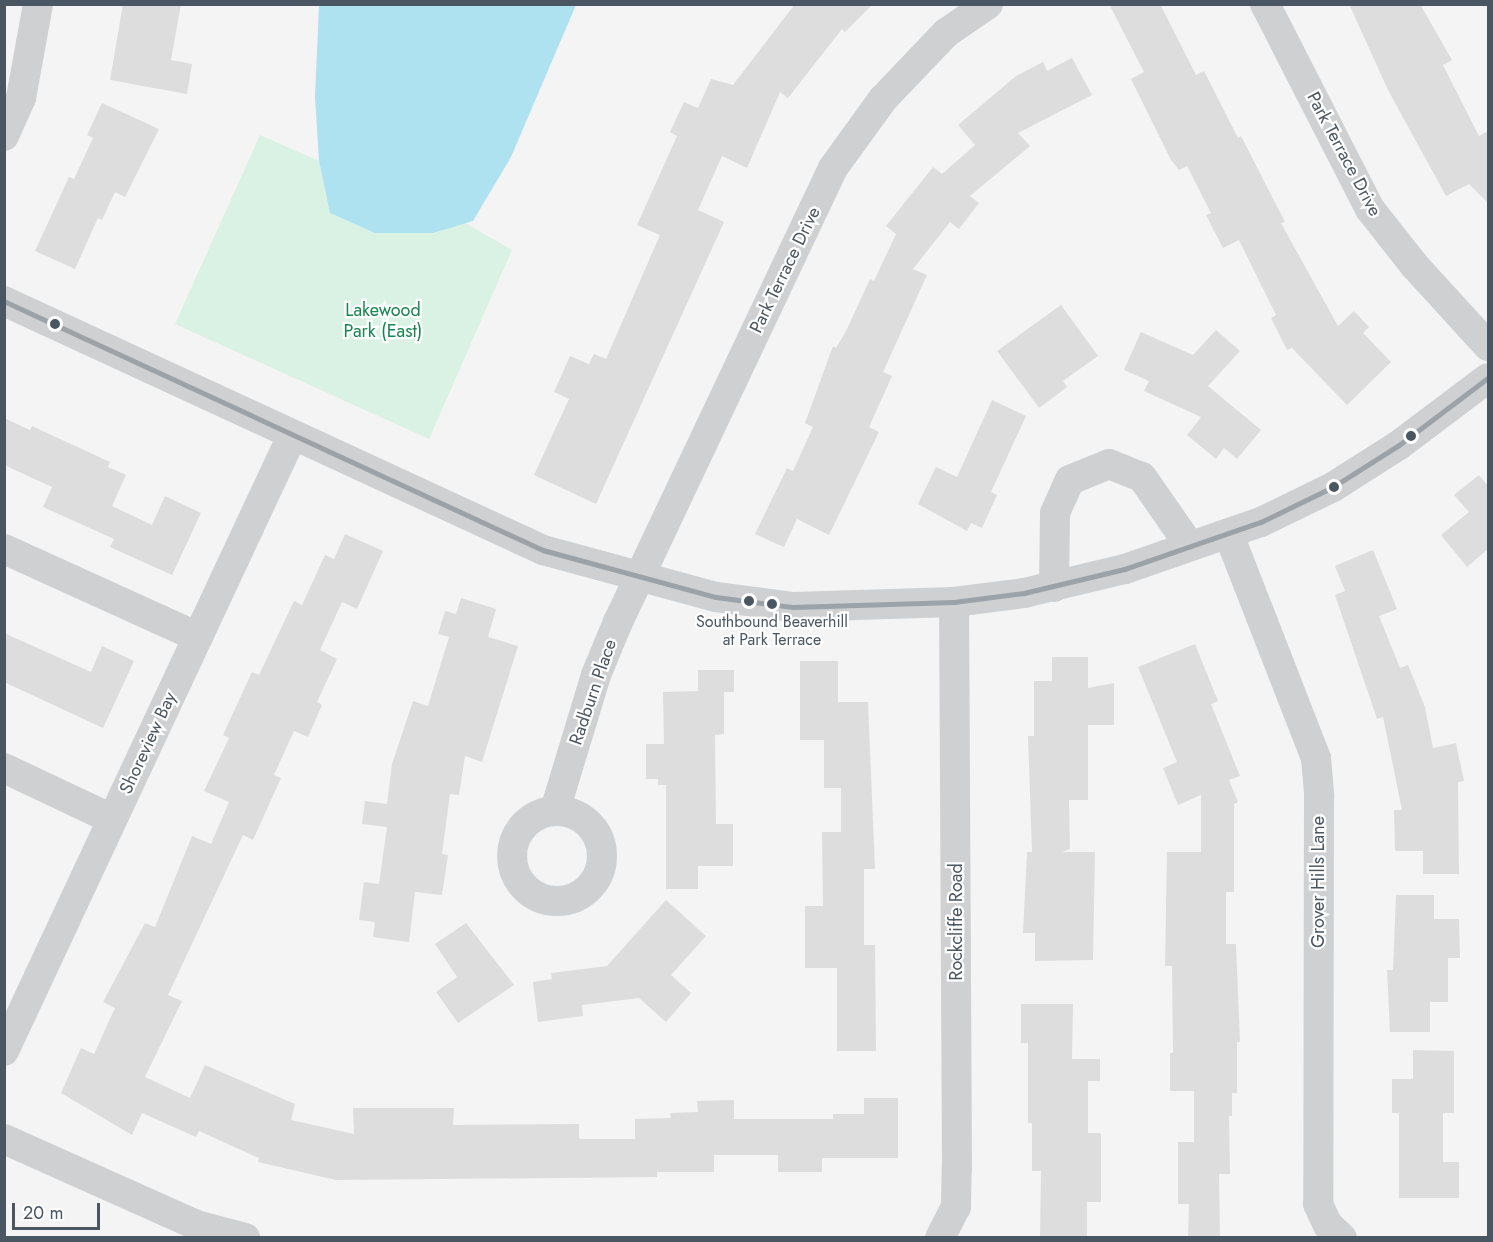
<!DOCTYPE html>
<html>
<head>
<meta charset="utf-8">
<style>
	body { margin:0 }
	#map { position:relative; width:1493px; height:1242px; overflow:hidden; background:#f4f4f4; font-family:Jost,sans-serif }
	div>[style] { position:absolute }
	.green>* { inset:0; background:#d9f2e3 }
	.water>* { inset:0; background:#aee2f0 }
	.building>* { inset:0; background:#ddddde }
	.minor>* { height:30px; margin:-15px; padding:0 15px; transform-origin:15px; border-radius:15px; background:#ced0d2 }
	.minor>.ring { margin:-15px; padding:0; box-sizing:content-box; background:none; border:30px solid #ced0d2; border-radius:50% }
	.bus-1>* { height:4.5px; margin:-2.25px; padding:0 2.25px; transform-origin:2.25px; border-radius:2.25px; background:#9ba2a8 }
	.dots>* { width:16px; height:16px; translate:-50% -50%; box-sizing:border-box; border:3px solid #fff; border-radius:50% }
	span { translate:-50% -50%; white-space:nowrap; text-align:center; line-height:1.15; -webkit-text-stroke:4.5px #fff; paint-order:stroke }
	.bus-label { font-size:16px; color:#4a5661 }
	.street-label { font-size:18px; color:#4a5661 }
	.park-label { font-size:18px; color:#17864f }
	.frame { position:absolute; inset:0; border:6px solid #4a5661; pointer-events:none }
	.scale { position:absolute; left:12px; top:1203px; width:88px; height:27px; box-sizing:border-box; border:3px solid #4a5661; border-top:0; padding-left:8px; font-size:18px; line-height:21px; white-space:nowrap; color:#4a5661; -webkit-text-stroke:4px #fff; paint-order:stroke }
</style>
</head>
<body>
<div id="map">
	<div class="green">
		<div style="clip-path:polygon(260px 135px,319px 161px,330px 213px,375px 233px,433px 233px,465px 223px,512px 250px,429px 439px,175px 324px)"></div>
	</div>
	<div class="water">
		<div style="clip-path:polygon(319px 5px,576px 5px,511px 157px,473px 221px,433px 233px,375px 233px,330px 213px,319px 161px,315px 97px)"></div>
	</div>
	<div class="building">
		<div style="clip-path:polygon(123px 4px,181px 4px,171px 60px,192px 64px,187px 94px,110px 80px)"></div>
		<div style="clip-path:polygon(795px 4px,873px 4px,845px 32px,842px 29px,788px 98px,780px 92px,747px 168px,722px 156px,698px 210px,724px 222px,596px 504px,534px 475px,569px 399px,554px 392px,570px 356px,589px 364px,594px 354px,606px 359px,660px 235px,637px 225px,677px 136px,670px 132px,684px 102px,698px 108px,711px 79px,733px 85px)"></div>
		<div style="clip-path:polygon(1109px 4px,1160px 4px,1196px 75px,1204px 71px,1238px 138px,1241px 136px,1285px 222px,1281px 223px,1338px 326px,1354px 311px,1369px 327px,1363px 333px,1391px 362px,1347px 405px,1292px 348px,1287px 350px,1271px 318px,1276px 315px,1239px 240px,1223px 248px,1206px 215px,1211px 213px,1187px 166px,1179px 170px,1171px 160px,1131px 79px,1144px 72px)"></div>
		<div style="clip-path:polygon(1349px 4px,1420px 4px,1452px 60px,1443px 65px,1479px 136px,1488px 131px,1488px 203px,1469px 184px,1446px 196px,1388px 90px)"></div>
		<div style="clip-path:polygon(1072px 58px,1092px 95px,1018px 133px,1030px 146px,970px 196px,979px 203px,959px 229px,950px 222px,913px 269px,927px 275px,883px 372px,892px 376px,869px 427px,879px 432px,829px 535px,797px 519px,784px 547px,755px 534px,787px 468px,793px 471px,813px 427px,805px 423px,833px 346px,836px 348px,847px 329px,870px 279px,874px 281px,896px 234px,886px 226px,933px 167px,942px 174px,975px 145px,958px 125px,1016px 76px,1043px 62px,1047px 71px)"></div>
		<div style="clip-path:polygon(102px 103px,159px 129px,125px 197px,115px 192px,102px 220px,98px 218px,75px 269px,35px 251px,69px 177px,74px 179px,93px 138px,87px 135px)"></div>
		<div style="clip-path:polygon(1061px 305px,1098px 356px,1063px 381px,1067px 387px,1039px 408px,997px 351px)"></div>
		<div style="clip-path:polygon(1216px 330px,1240px 351px,1208px 386px,1261px 430px,1237px 459px,1224px 448px,1216px 459px,1187px 435px,1201px 417px,1144px 391px,1149px 381px,1124px 370px,1141px 332px,1193px 355px)"></div>
		<div style="clip-path:polygon(992px 400px,1026px 416px,991px 492px,997px 495px,982px 528px,971px 523px,967px 531px,918px 504px,936px 467px,957px 477px)"></div>
		<div style="clip-path:polygon(4px 418px,30px 430px,32px 426px,110px 462px,108px 467px,126px 475px,112px 506px,152px 525px,165px 496px,201px 513px,172px 575px,110px 547px,114px 539px,43px 507px,52px 487px,4px 465px)"></div>
		<div style="clip-path:polygon(1479px 475px,1488px 486px,1488px 549px,1467px 567px,1441px 535px,1469px 512px,1454px 495px)"></div>
		<div style="clip-path:polygon(345px 534px,383px 551px,357px 609px,342px 602px,320px 650px,337px 659px,317px 702px,322px 705px,308px 737px,294px 731px,274px 775px,281px 778px,253px 840px,243px 835px,168px 995px,182px 1001px,145px 1077px,190px 1098px,205px 1065px,295px 1104px,291px 1120px,354px 1134px,353px 1108px,454px 1108px,453px 1125px,579px 1124px,579px 1139px,635px 1139px,635px 1119px,671px 1118px,670px 1113px,698px 1112px,697px 1101px,734px 1100px,734px 1119px,833px 1119px,833px 1114px,864px 1114px,864px 1098px,898px 1098px,898px 1158px,822px 1158px,822px 1172px,778px 1172px,778px 1155px,714px 1155px,714px 1172px,657px 1172px,657px 1177px,336px 1180px,258px 1162px,259px 1158px,199px 1131px,196px 1137px,142px 1113px,132px 1135px,61px 1093px,81px 1048px,94px 1054px,115px 1008px,103px 1002px,145px 923px,155px 927px,192px 836px,211px 844px,229px 802px,204px 791px,229px 738px,223px 735px,252px 672px,259px 675px,294px 601px,302px 605px,325px 555px,334px 559px)"></div>
		<div style="clip-path:polygon(1373px 550px,1397px 609px,1379px 616px,1400px 668px,1408px 665px,1425px 707px,1433px 748px,1456px 743px,1464px 781px,1458px 782px,1459px 874px,1423px 874px,1423px 851px,1395px 851px,1394px 810px,1402px 810px,1383px 717px,1377px 719px,1335px 595px,1345px 591px,1335px 566px)"></div>
		<div style="clip-path:polygon(461px 598px,496px 609px,488px 637px,518px 646px,482px 762px,465px 756px,459px 795px,450px 794px,442px 854px,448px 855px,442px 895px,415px 892px,409px 942px,373px 937px,375px 922px,359px 920px,364px 882px,379px 884px,387px 827px,362px 824px,365px 801px,387px 804px,392px 764px,413px 701px,428px 706px,449px 637px,438px 634px,445px 611px,456px 614px)"></div>
		<div style="clip-path:polygon(4px 633px,91px 672px,102px 646px,134px 661px,103px 728px,4px 682px)"></div>
		<div style="clip-path:polygon(1195px 644px,1218px 701px,1211px 704px,1240px 776px,1229px 780px,1238px 802px,1234px 804px,1234px 892px,1226px 892px,1226px 944px,1236px 944px,1240px 1042px,1237px 1042px,1237px 1093px,1232px 1093px,1232px 1116px,1229px 1116px,1230px 1174px,1219px 1174px,1220px 1238px,1188px 1238px,1189px 1204px,1178px 1204px,1178px 1142px,1194px 1142px,1194px 1091px,1170px 1091px,1170px 1053px,1173px 1053px,1172px 966px,1165px 966px,1167px 852px,1201px 852px,1201px 795px,1178px 805px,1163px 768px,1177px 762px,1138px 667px)"></div>
		<div style="clip-path:polygon(1052px 657px,1088px 657px,1088px 688px,1114px 683px,1114px 725px,1088px 725px,1088px 800px,1069px 800px,1070px 849px,1062px 852px,1095px 852px,1093px 960px,1035px 961px,1035px 933px,1023px 933px,1027px 852px,1032px 852px,1028px 736px,1034px 736px,1034px 681px,1052px 681px)"></div>
		<div style="clip-path:polygon(800px 661px,838px 661px,838px 702px,868px 702px,875px 869px,864px 869px,864px 945px,875px 945px,876px 1051px,837px 1051px,837px 968px,805px 968px,805px 906px,823px 906px,822px 832px,841px 832px,841px 788px,824px 788px,824px 740px,800px 740px)"></div>
		<div style="clip-path:polygon(698px 670px,734px 670px,734px 692px,724px 692px,724px 734px,715px 735px,716px 824px,733px 824px,733px 866px,698px 866px,698px 889px,666px 889px,666px 785px,658px 785px,658px 779px,646px 779px,646px 744px,664px 744px,663px 692px,698px 691px)"></div>
		<div style="clip-path:polygon(1396px 895px,1434px 895px,1434px 919px,1459px 919px,1460px 958px,1448px 958px,1448px 1002px,1430px 1002px,1430px 1032px,1390px 1032px,1387px 970px,1393px 970px)"></div>
		<div style="clip-path:polygon(666px 900px,706px 936px,671px 975px,691px 993px,666px 1022px,639px 998px,582px 1005px,583px 1016px,538px 1022px,533px 982px,552px 979px,551px 973px,607px 966px)"></div>
		<div style="clip-path:polygon(466px 923px,514px 985px,458px 1023px,436px 992px,457px 977px,435px 944px)"></div>
		<div style="clip-path:polygon(1021px 1004px,1073px 1004px,1072px 1059px,1100px 1059px,1100px 1081px,1088px 1081px,1088px 1133px,1101px 1133px,1101px 1202px,1087px 1202px,1087px 1238px,1040px 1238px,1041px 1171px,1032px 1171px,1032px 1123px,1028px 1123px,1028px 1043px,1021px 1043px)"></div>
		<div style="clip-path:polygon(1413px 1050px,1454px 1051px,1454px 1113px,1443px 1113px,1443px 1162px,1459px 1162px,1459px 1198px,1399px 1198px,1399px 1113px,1392px 1113px,1392px 1079px,1413px 1079px)"></div>
	</div>
	<div class="minor">
		<div style="left:1265px;top:4px;width:230px;rotate:62.9deg"></div>
		<div style="left:1370px;top:209px;width:71px;rotate:51.8deg"></div>
		<div style="left:1414px;top:265px;width:110px;rotate:47.6deg"></div>
		<div style="left:4px;top:136px;width:42px;rotate:-65.9deg"></div>
		<div style="left:21px;top:98px;width:96px;rotate:-79.7deg"></div>
		<div style="left:4px;top:301px;width:594px;rotate:24.8deg"></div>
		<div style="left:543px;top:550px;width:179px;rotate:15.2deg"></div>
		<div style="left:716px;top:597px;width:78px;rotate:7.4deg"></div>
		<div style="left:793px;top:607px;width:161px;rotate:-1.8deg"></div>
		<div style="left:954px;top:602px;width:71px;rotate:-7.3deg"></div>
		<div style="left:1024px;top:593px;width:104px;rotate:-13.4deg"></div>
		<div style="left:1125px;top:569px;width:144px;rotate:-19.1deg"></div>
		<div style="left:1261px;top:522px;width:80px;rotate:-25.9deg"></div>
		<div style="left:1333px;top:487px;width:78px;rotate:-32.5deg"></div>
		<div style="left:1399px;top:445px;width:111px;rotate:-37deg"></div>
		<div style="left:1229px;top:535px;width:239px;rotate:68.7deg"></div>
		<div style="left:1316px;top:758px;width:38px;rotate:85deg"></div>
		<div style="left:1319px;top:796px;width:408px;rotate:90.1deg"></div>
		<div style="left:1318px;top:1204px;width:23px;rotate:65deg"></div>
		<div style="left:1328px;top:1225px;width:19px;rotate:43deg"></div>
		<div style="left:4px;top:549px;width:213px;rotate:24.4deg"></div>
		<div style="left:1054px;top:587px;width:74px;rotate:-89.2deg"></div>
		<div style="left:1055px;top:513px;width:36px;rotate:-66deg"></div>
		<div style="left:1070px;top:480px;width:42px;rotate:-22.3deg"></div>
		<div style="left:1109px;top:464px;width:35px;rotate:22deg"></div>
		<div style="left:1142px;top:477px;width:84px;rotate:55.2deg"></div>
		<div style="left:4px;top:768px;width:119px;rotate:25.3deg"></div>
		<div style="left:555px;top:810px;width:141px;rotate:-73.1deg"></div>
		<div style="left:596px;top:675px;width:57px;rotate:-67.5deg"></div>
		<div style="left:618px;top:622px;width:502px;rotate:-64.66deg"></div>
		<div style="left:833px;top:168px;width:85px;rotate:-54.1deg"></div>
		<div style="left:883px;top:99px;width:91px;rotate:-46.3deg"></div>
		<div style="left:946px;top:33px;width:51px;rotate:-34.6deg"></div>
		<div class="ring" style="left:512px;top:811px;width:60px;height:60px"></div>
		<div style="left:4px;top:1051px;width:679px;rotate:-64.91deg"></div>
		<div style="left:4px;top:1139px;width:210px;rotate:24.1deg"></div>
		<div style="left:196px;top:1225px;width:51px;rotate:14.9deg"></div>
		<div style="left:940px;top:1238px;width:35px;rotate:-63deg"></div>
		<div style="left:956px;top:1207px;width:39px;rotate:-89deg"></div>
		<div style="left:957px;top:1168px;width:566px;rotate:-90.3deg"></div>
	</div>
	<div class="bus-1">
		<div style="left:4px;top:301px;width:594px;rotate:24.8deg"></div>
		<div style="left:543px;top:550px;width:179px;rotate:15.2deg"></div>
		<div style="left:716px;top:597px;width:78px;rotate:7.4deg"></div>
		<div style="left:793px;top:607px;width:161px;rotate:-1.8deg"></div>
		<div style="left:954px;top:602px;width:71px;rotate:-7.3deg"></div>
		<div style="left:1024px;top:593px;width:104px;rotate:-13.4deg"></div>
		<div style="left:1125px;top:569px;width:144px;rotate:-19.1deg"></div>
		<div style="left:1261px;top:522px;width:80px;rotate:-25.9deg"></div>
		<div style="left:1333px;top:487px;width:78px;rotate:-32.5deg"></div>
		<div style="left:1399px;top:445px;width:111px;rotate:-37deg"></div>
	</div>
	<div class="dots">
		<div style="left:55px;top:324px;background:#4a5661"></div>
		<div style="left:1411px;top:436px;background:#4a5661"></div>
		<div style="left:1334px;top:487px;background:#4a5661"></div>
		<div style="left:749px;top:601px;background:#4a5661"></div>
		<div style="left:772px;top:604px;background:#4a5661"></div>
	</div>
	<div class="bus-label">
		<span style="left:772px;top:631px">Southbound Beaverhill<br>at Park Terrace</span>
	</div>
	<div class="street-label">
		<span style="left:1344px;top:154px;rotate:62deg">Park Terrace Drive</span>
		<span style="left:785px;top:270px;rotate:-64deg">Park Terrace Drive</span>
		<span style="left:593px;top:692px;rotate:-71deg">Radburn Place</span>
		<span style="left:148px;top:743px;rotate:-65deg">Shoreview Bay</span>
		<span style="left:1318px;top:882px;rotate:-90deg">Grover Hills Lane</span>
		<span style="left:956px;top:922px;rotate:-90deg">Rockcliffe Road</span>
	</div>
	<div class="park-label">
		<span style="left:383px;top:321px">Lakewood<br>Park (East)</span>
	</div>
	<div class="frame"></div>
	<div class="scale">20 m</div>
</div>
</body>
</html>
